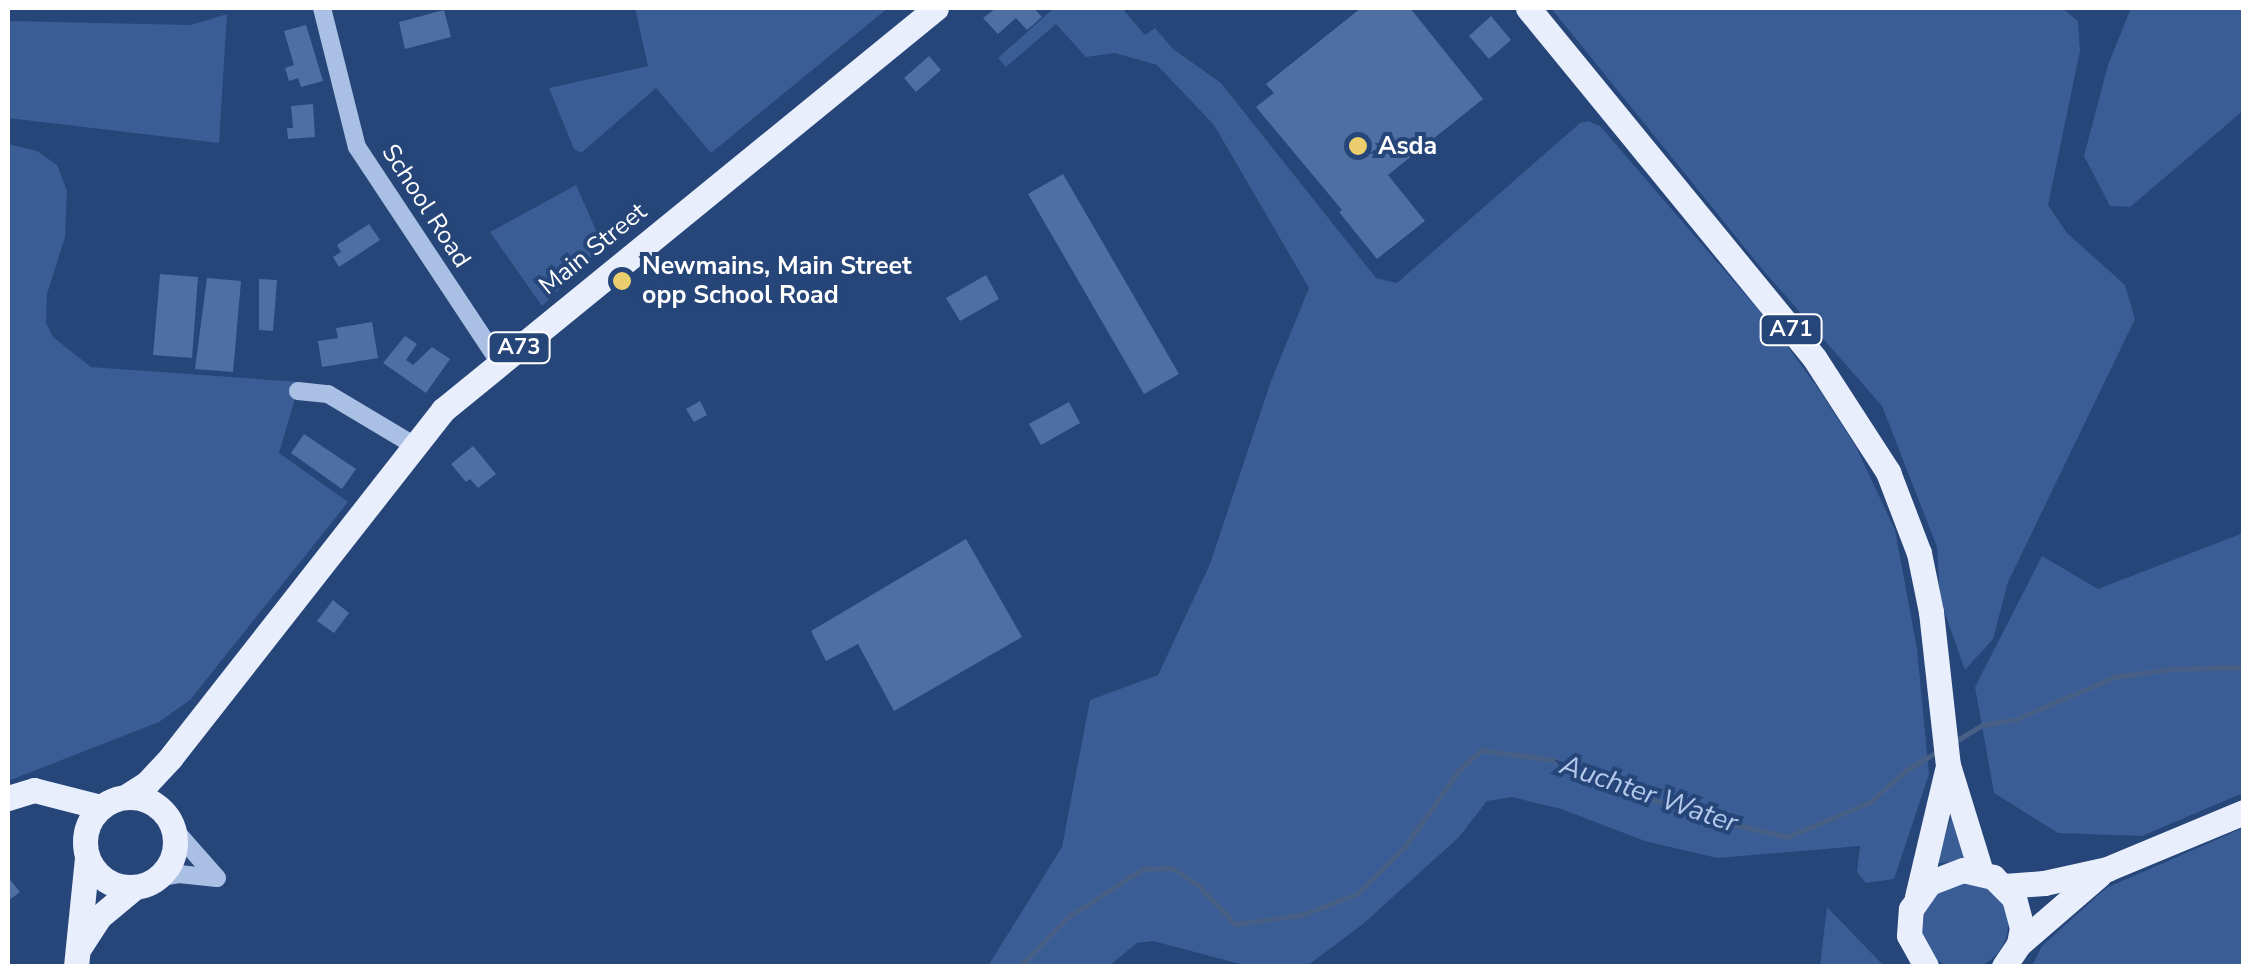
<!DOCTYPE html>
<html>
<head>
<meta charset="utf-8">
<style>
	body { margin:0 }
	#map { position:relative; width:2251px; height:974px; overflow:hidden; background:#264578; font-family:"Nunito Sans",sans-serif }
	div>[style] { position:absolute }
	.green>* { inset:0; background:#3a5d96 }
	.round { border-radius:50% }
	.stream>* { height:5px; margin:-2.5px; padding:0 2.5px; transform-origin:2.5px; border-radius:2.5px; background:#485f85 }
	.building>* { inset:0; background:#4f6fa2 }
	.minor>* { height:18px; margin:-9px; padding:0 9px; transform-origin:9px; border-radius:9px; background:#a9bfe3 }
	.major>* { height:25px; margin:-12.5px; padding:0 12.5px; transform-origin:12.5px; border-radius:12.5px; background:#e8eefc }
	.major>.ring { margin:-12.5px; padding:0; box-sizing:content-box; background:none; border:25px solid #e8eefc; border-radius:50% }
	.dots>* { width:28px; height:28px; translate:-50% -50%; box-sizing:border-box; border:5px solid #264578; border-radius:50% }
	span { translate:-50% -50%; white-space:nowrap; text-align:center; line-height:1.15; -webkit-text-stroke:8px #264578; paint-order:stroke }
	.shield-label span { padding:2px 8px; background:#264578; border:2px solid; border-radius:8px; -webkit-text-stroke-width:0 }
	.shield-label { font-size:22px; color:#fff; font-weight:700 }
	.poi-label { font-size:25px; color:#fff; font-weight:700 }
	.left { translate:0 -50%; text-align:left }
	.street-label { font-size:25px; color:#fff }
	.water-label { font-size:28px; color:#b4c9eb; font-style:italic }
	.frame { position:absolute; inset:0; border:10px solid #fff; pointer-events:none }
</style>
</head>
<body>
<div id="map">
	<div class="green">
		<div style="clip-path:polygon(635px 8px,888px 8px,711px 153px,656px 88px,581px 153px,574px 149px,549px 88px,648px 66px)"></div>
		<div style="clip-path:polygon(1054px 8px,1122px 8px,1145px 35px,1155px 28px,1173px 49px,1221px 83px,1376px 278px,1397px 283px,1580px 123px,1588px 121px,1600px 126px,1774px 328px,1818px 388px,1856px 447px,1895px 530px,1917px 649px,1929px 774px,1894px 879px,1866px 883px,1857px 872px,1860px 846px,1717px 858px,1645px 841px,1561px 809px,1512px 797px,1487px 801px,1459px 837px,1363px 924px,1307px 966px,1248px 966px,1153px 941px,1137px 943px,1109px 966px,988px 966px,1062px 847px,1090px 700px,1158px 675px,1210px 564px,1271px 381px,1309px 288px,1214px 125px,1157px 65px,1115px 53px,1086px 57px,1056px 24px,1006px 67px,998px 58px)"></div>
		<div style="clip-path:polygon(1551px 8px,2062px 8px,2078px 21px,2080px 51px,2048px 205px,2067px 233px,2125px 285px,2135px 319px,2008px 582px,1993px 639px,1965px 670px,1940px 599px,1937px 547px,1882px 406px,1762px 269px)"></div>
		<div style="clip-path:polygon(2131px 8px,2243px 8px,2244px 110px,2130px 207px,2110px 206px,2084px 156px,2108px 65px)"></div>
		<div style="clip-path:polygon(227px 14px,219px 143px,8px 118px,8px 21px,191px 25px)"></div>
		<div style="clip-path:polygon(8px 144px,37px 151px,57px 165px,67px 191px,65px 237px,47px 294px,46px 323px,53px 337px,91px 367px,300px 382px,279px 453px,348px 502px,190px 700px,159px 722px,8px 781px)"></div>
		<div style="clip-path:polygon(576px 185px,603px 246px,542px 306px,490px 232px)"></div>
		<div style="clip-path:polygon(2243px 533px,2243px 793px,2142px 836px,2058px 833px,1994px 793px,1975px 687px,2042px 556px,2098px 589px)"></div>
		<div style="clip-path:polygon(1951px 817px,1955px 817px,1973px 862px,1937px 863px)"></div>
		<div style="clip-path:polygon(2243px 828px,2243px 966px,2032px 966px,2042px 946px,2106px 888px)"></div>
		<div class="round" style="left:1920px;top:881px;width:88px;height:88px"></div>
		<div style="clip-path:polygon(1827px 907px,1884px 966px,1820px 966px)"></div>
	</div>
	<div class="stream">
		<div style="left:1954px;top:742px;width:33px;rotate:-31deg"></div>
		<div style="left:1982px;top:725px;width:35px;rotate:-10deg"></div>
		<div style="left:2016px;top:719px;width:107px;rotate:-23.2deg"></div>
		<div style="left:2114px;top:677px;width:59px;rotate:-7.9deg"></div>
		<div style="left:2172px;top:669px;width:72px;rotate:-1.6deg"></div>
		<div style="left:1020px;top:966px;width:70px;rotate:-45.6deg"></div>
		<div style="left:1069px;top:916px;width:88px;rotate:-32.4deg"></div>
		<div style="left:1143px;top:869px;width:28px;rotate:-2deg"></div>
		<div style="left:1171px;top:868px;width:32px;rotate:32deg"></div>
		<div style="left:1198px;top:885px;width:54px;rotate:46.5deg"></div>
		<div style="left:1235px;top:924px;width:67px;rotate:-7.8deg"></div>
		<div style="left:1301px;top:915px;width:60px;rotate:-20.6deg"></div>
		<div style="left:1357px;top:894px;width:68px;rotate:-45deg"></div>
		<div style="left:1405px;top:846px;width:93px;rotate:-54.6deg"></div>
		<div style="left:1459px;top:770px;width:30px;rotate:-42deg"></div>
		<div style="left:1481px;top:750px;width:73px;rotate:7.9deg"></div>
		<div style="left:1553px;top:760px;width:147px;rotate:21.5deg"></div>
		<div style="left:1690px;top:814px;width:100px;rotate:13.3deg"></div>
		<div style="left:1787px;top:837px;width:90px;rotate:-22.9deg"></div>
		<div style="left:1870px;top:802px;width:47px;rotate:-41.5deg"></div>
		<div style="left:1905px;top:771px;width:41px;rotate:-31deg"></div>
	</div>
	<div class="building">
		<div style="clip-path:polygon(996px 8px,1034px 8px,1042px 17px,1027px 30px,1016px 18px,998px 34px,983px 18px)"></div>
		<div style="clip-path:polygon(1361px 8px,1410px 8px,1483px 99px,1388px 175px,1425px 221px,1377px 259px,1339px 212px,1342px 210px,1256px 107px,1274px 93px,1266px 84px)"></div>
		<div style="clip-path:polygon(444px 10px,451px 37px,405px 49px,399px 22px)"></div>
		<div style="clip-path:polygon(1491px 16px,1511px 40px,1489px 59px,1469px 36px)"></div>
		<div style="clip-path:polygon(306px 25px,323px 81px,301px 87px,298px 78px,289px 81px,285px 68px,294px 65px,284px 31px)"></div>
		<div style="clip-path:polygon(929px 56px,941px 70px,916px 92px,904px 78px)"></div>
		<div style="clip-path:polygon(313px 104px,315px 137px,288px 139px,287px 128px,293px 128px,291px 106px)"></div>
		<div style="clip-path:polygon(1063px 174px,1179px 374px,1144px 394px,1028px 194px)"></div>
		<div style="clip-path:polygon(369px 224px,380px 240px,339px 267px,333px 257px,341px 252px,337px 245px)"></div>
		<div style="clip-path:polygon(160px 274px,198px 277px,192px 358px,153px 355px)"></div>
		<div style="clip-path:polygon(986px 275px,999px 299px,960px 321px,946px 298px)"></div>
		<div style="clip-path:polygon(207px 278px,241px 281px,233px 372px,195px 369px)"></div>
		<div style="clip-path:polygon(259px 279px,277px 280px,273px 331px,259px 330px)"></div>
		<div style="clip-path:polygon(372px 322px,378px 358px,322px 367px,318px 341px,338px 338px,336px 328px)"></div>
		<div style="clip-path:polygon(405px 336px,417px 344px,406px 360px,413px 365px,432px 347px,450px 359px,426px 393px,383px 363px)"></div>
		<div style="clip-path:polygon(700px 401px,707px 415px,694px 422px,686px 409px)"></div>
		<div style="clip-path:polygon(1069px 402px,1080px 423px,1041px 445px,1029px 424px)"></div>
		<div style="clip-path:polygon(304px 434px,356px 469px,342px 489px,291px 453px)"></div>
		<div style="clip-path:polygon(473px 446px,496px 474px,478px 488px,470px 479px,466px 482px,451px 464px)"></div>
		<div style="clip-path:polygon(966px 539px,1022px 637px,894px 711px,858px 644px,826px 661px,811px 631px)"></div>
		<div style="clip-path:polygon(333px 600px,349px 613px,334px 633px,317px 621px)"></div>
		<div style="clip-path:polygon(8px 877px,20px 892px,8px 901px)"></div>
	</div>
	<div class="minor">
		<div style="left:322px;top:8px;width:143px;rotate:75.9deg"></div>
		<div style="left:357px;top:147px;width:259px;rotate:56.5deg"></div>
		<div style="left:298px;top:391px;width:30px;rotate:6deg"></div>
		<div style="left:328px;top:394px;width:98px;rotate:30.8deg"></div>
		<div style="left:172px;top:827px;width:68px;rotate:48.6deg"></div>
		<div style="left:157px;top:878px;width:22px;rotate:-10deg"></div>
		<div style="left:179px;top:874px;width:38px;rotate:6deg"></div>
	</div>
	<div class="major">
		<div style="left:1528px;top:8px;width:453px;rotate:50.7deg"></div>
		<div style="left:1815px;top:359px;width:135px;rotate:57.1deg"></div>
		<div style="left:1888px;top:472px;width:87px;rotate:69.1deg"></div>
		<div style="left:1919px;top:553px;width:60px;rotate:78.5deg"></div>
		<div style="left:1931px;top:612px;width:154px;rotate:83.7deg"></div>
		<div style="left:1948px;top:765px;width:112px;rotate:72.9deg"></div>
		<div style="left:125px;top:797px;width:26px;rotate:-32deg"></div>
		<div style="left:147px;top:783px;width:35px;rotate:-47deg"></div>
		<div style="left:171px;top:757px;width:441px;rotate:-51.9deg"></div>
		<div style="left:443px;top:410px;width:636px;rotate:-39.19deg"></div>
		<div class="ring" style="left:85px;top:797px;width:65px;height:65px"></div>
		<div style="left:8px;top:798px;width:27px;rotate:-17deg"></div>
		<div style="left:34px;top:790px;width:68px;rotate:14.4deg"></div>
		<div style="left:2004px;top:886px;width:40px;rotate:-4.3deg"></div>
		<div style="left:2044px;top:883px;width:65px;rotate:-12.5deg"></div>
		<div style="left:2107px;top:869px;width:148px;rotate:-22.6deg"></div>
		<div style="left:1917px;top:897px;width:130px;rotate:-76.7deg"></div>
		<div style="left:2019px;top:944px;width:106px;rotate:-40.8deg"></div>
		<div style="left:79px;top:948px;width:37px;rotate:-57deg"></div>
		<div style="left:99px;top:917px;width:47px;rotate:-39.8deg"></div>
		<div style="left:76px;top:966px;width:109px;rotate:-84.2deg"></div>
		<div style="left:1926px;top:966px;width:35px;rotate:-119deg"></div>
		<div style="left:1909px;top:935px;width:26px;rotate:-86deg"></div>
		<div style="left:1911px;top:909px;width:32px;rotate:-55deg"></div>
		<div style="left:1929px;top:883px;width:36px;rotate:-21deg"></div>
		<div style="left:1963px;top:870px;width:31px;rotate:13deg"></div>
		<div style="left:1993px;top:877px;width:30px;rotate:45deg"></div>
		<div style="left:2014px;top:898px;width:31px;rotate:75deg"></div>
		<div style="left:2022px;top:928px;width:16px;rotate:101deg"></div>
		<div style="left:2019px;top:944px;width:27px;rotate:124deg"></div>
	</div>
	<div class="dots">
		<div style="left:1358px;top:146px;background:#ebcf6e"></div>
		<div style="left:622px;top:281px;background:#ebcf6e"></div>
	</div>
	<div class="shield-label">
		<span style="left:1791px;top:330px">A71</span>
		<span style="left:519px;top:348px">A73</span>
	</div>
	<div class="poi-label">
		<span class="left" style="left:1378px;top:146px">Asda</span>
		<span class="left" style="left:642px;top:281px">Newmains, Main Street<br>opp School Road</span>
	</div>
	<div class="street-label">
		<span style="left:426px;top:206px;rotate:57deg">School Road</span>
		<span style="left:593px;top:249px;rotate:-39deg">Main Street</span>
	</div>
	<div class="water-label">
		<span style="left:1649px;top:794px;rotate:19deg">Auchter Water</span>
	</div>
	<div class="frame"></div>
</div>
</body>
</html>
